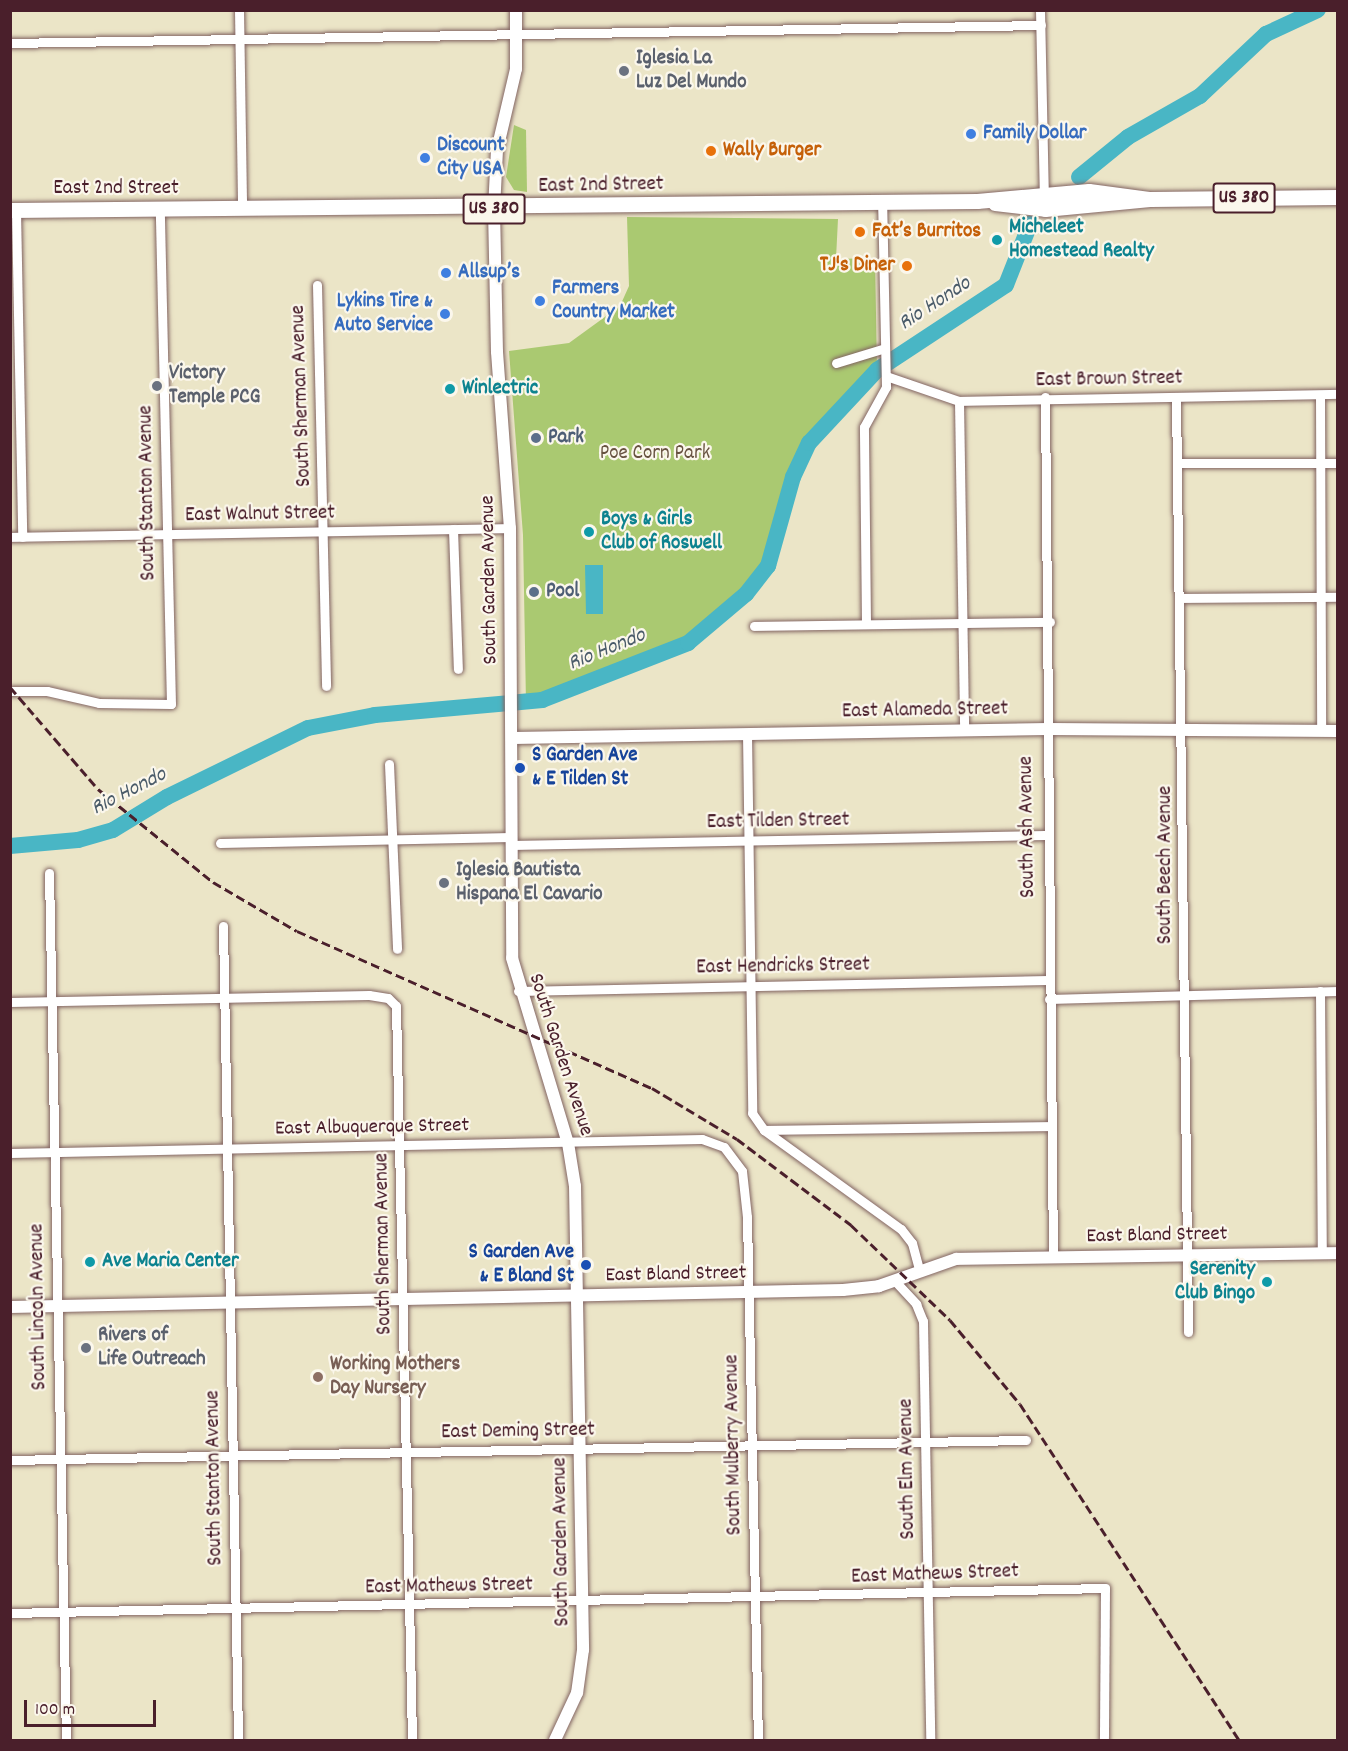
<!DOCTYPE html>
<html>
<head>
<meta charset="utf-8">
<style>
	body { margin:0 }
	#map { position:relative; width:1348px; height:1751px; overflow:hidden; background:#ebe5c7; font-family:Dekko,sans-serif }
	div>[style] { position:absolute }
	.green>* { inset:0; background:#aac971 }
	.water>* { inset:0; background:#49b6c5 }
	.river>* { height:16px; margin:-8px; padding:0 8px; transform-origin:8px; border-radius:8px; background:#49b6c5 }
	.roads { filter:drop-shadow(0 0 2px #826462) drop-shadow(0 0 2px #826462) }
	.minor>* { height:9px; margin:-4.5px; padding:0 4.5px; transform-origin:4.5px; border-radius:4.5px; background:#fff }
	.tertiary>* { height:12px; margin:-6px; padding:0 6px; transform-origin:6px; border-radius:6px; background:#fff }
	.primary>* { height:15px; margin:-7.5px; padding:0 7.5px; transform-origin:7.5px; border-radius:7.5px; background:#fff }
	.rail>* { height:3px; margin-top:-1.5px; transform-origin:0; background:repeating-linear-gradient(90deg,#4a1f2b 0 9px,transparent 0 13.5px) }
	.dots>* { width:16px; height:16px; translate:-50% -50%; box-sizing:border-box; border:3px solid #fbf7ec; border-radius:50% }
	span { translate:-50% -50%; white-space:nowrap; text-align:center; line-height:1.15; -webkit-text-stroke:4.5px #fbf7ec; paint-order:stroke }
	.shield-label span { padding:2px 4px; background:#fbf7ec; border:2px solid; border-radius:4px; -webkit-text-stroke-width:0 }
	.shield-label { font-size:20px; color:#4a1f2b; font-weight:700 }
	.worship-label { font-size:21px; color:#5b616d; font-weight:700 }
	.left { translate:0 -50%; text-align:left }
	.shop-label { font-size:21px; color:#366cbe; font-weight:700 }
	.right { translate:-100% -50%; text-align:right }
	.food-label { font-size:21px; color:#c56008; font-weight:700 }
	.street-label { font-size:21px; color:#4a1f2b }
	.culture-label { font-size:21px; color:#0d838f; font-weight:700 }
	.service-label { font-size:21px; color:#4e5e75; font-weight:700 }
	.park-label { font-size:21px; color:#675240 }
	.transit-label { font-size:21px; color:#164399; font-weight:700 }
	.education-label { font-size:21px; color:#785e54; font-weight:700 }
	.water-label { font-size:22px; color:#4a5b69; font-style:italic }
	.frame { position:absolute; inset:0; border:12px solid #4a1f2b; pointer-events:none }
	.scale { position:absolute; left:24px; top:1700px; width:132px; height:27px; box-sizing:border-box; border:3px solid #4a1f2b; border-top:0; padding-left:8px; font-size:18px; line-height:21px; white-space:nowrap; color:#4a1f2b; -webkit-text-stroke:4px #fbf7ec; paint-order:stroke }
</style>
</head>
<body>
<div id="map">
	<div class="green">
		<div style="clip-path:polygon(514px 125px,526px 130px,527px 192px,514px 190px,506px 177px)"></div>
		<div style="clip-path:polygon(627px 217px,838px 219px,836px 259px,875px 258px,877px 370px,809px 443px,793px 477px,768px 566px,746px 594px,708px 629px,669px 652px,526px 704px,523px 535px,509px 351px,569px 343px,620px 306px,629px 286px)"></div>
	</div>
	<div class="water">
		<div style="clip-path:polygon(585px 565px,603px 565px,603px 614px,586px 614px)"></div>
	</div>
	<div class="river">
		<div style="left:1079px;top:177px;width:63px;rotate:-39.2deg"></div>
		<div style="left:1128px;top:137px;width:83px;rotate:-29.7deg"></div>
		<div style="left:1200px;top:96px;width:91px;rotate:-43.2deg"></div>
		<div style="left:1266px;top:34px;width:57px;rotate:-24.8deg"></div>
		<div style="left:10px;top:846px;width:68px;rotate:-5deg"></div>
		<div style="left:78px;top:840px;width:36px;rotate:-16deg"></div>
		<div style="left:113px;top:830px;width:63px;rotate:-31.4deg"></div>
		<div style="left:167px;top:797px;width:157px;rotate:-26.1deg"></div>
		<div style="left:308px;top:728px;width:68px;rotate:-11deg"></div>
		<div style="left:375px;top:715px;width:168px;rotate:-5.1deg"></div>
		<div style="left:542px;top:700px;width:157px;rotate:-21.3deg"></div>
		<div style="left:688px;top:643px;width:76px;rotate:-40.2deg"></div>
		<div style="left:746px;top:594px;width:36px;rotate:-52deg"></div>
		<div style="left:768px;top:566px;width:92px;rotate:-74.3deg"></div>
		<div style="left:793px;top:477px;width:38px;rotate:-65deg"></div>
		<div style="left:809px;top:443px;width:100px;rotate:-47deg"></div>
		<div style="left:877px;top:370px;width:154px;rotate:-33.4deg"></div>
		<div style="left:1006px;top:285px;width:66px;rotate:-68.5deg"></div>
	</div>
	<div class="roads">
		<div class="minor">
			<div style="left:239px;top:10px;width:199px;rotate:89.1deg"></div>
			<div style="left:1040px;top:10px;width:190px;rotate:88.8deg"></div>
			<div style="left:10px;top:43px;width:1031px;rotate:-1deg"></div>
			<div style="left:16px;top:210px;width:327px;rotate:88.9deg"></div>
			<div style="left:317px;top:285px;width:401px;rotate:88.7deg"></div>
			<div style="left:836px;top:363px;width:48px;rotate:-16.9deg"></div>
			<div style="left:886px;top:376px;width:77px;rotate:18.9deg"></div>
			<div style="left:959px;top:401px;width:379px;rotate:-1.1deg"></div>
			<div style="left:1320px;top:395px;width:336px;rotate:89.8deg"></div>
			<div style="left:1045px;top:397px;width:860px;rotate:89.47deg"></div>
			<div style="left:1176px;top:397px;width:935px;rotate:89.26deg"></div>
			<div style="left:959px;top:401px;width:329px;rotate:89.1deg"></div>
			<div style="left:1177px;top:463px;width:161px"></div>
			<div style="left:453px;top:529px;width:140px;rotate:88deg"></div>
			<div style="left:10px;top:537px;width:500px;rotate:-1.03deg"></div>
			<div style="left:1180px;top:598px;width:158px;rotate:-0.4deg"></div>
			<div style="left:866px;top:624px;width:197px;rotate:-90.6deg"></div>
			<div style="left:864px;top:427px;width:46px;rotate:-61.2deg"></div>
			<div style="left:886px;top:387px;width:185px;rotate:-91.2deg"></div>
			<div style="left:754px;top:626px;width:296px;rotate:-0.8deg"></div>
			<div style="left:10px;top:691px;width:37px"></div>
			<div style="left:47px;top:691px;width:53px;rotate:13deg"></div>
			<div style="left:99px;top:703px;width:72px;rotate:0.8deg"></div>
			<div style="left:171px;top:704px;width:495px;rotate:-91.3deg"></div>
			<div style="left:747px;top:733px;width:380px;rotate:89.2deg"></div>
			<div style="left:752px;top:1113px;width:21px;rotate:55deg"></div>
			<div style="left:764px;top:1130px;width:169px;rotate:35.9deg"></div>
			<div style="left:901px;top:1229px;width:18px;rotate:52deg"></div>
			<div style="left:912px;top:1243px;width:27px;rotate:75deg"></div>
			<div style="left:389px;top:764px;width:185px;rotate:87.5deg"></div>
			<div style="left:220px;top:843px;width:291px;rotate:-1.2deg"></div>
			<div style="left:511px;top:845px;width:534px;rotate:-1.07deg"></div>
			<div style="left:49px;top:873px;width:867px;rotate:88.88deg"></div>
			<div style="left:223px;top:926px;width:814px;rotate:88.94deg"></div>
			<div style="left:518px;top:991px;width:530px;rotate:-1.19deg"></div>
			<div style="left:1320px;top:991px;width:263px;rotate:89.6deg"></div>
			<div style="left:1049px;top:999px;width:289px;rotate:-1.6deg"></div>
			<div style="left:10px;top:1002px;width:359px;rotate:-1.1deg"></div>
			<div style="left:369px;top:995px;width:19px;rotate:9deg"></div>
			<div style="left:388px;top:998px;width:11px;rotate:45deg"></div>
			<div style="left:396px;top:1006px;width:734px;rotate:88.75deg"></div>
			<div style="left:764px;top:1130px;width:287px;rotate:-0.8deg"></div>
			<div style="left:10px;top:1153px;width:692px;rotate:-1.16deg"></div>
			<div style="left:702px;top:1139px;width:23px;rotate:20deg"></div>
			<div style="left:724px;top:1147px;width:30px;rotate:53deg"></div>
			<div style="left:742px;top:1171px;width:46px;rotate:83.8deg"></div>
			<div style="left:747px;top:1217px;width:523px;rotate:88.8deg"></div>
			<div style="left:894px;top:1280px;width:33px;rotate:47deg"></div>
			<div style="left:916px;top:1304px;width:18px;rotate:68deg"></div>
			<div style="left:923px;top:1321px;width:419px;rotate:89deg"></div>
			<div style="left:10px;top:1460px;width:1016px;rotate:-1.13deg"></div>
			<div style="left:10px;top:1613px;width:1095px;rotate:-1.31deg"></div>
			<div style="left:1105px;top:1588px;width:152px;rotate:90.4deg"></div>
		</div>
		<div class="tertiary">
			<div style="left:516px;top:10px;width:59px;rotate:90deg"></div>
			<div style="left:516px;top:69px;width:83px;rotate:103.2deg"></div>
			<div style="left:497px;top:150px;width:59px;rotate:92.9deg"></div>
			<div style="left:494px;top:209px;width:143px;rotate:88.8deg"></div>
			<div style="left:497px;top:352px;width:176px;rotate:85.8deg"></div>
			<div style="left:510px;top:528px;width:430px;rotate:89.7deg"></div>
			<div style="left:512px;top:958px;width:193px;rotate:73.2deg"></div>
			<div style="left:568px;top:1143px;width:44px;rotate:80.8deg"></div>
			<div style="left:575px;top:1186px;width:464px;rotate:89deg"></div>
			<div style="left:583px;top:1650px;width:43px;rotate:97.9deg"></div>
			<div style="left:577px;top:1693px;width:52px;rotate:115.1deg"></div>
			<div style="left:513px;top:738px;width:535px;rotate:-0.96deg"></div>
			<div style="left:1048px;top:729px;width:290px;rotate:0.4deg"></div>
			<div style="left:10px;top:1307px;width:833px;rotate:-1.17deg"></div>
			<div style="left:843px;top:1290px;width:36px;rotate:-6deg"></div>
			<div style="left:879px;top:1286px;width:82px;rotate:-19.3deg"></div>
			<div style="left:956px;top:1259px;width:382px;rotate:-0.9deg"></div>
		</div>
		<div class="primary">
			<div style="left:995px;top:203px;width:50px;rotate:6.8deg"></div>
			<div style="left:1045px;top:209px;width:105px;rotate:-5.4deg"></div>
			<div style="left:1150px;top:199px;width:188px;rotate:-0.6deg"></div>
			<div style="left:10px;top:210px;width:967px;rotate:-0.53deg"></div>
			<div style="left:977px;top:201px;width:112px;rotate:-5.1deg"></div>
			<div style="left:1089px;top:191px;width:62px;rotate:7.5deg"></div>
		</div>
	</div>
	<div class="rail">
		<div style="left:10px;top:687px;width:135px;rotate:49.2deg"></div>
		<div style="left:98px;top:789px;width:148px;rotate:39deg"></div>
		<div style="left:213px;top:882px;width:97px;rotate:30.3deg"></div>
		<div style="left:297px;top:931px;width:388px;rotate:23.9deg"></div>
		<div style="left:652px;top:1088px;width:99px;rotate:31deg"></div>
		<div style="left:737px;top:1139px;width:143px;rotate:37deg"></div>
		<div style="left:851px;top:1225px;width:137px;rotate:43.8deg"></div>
		<div style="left:950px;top:1320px;width:109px;rotate:50.2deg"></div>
		<div style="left:1020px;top:1404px;width:401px;rotate:56.9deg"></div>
	</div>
	<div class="dots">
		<div style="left:624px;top:71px;background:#6b7280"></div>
		<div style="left:971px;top:134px;background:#3f7fe0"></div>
		<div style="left:711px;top:151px;background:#e8710a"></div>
		<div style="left:425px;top:158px;background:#3f7fe0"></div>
		<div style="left:860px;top:232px;background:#e8710a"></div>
		<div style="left:997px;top:240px;background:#0f9aa8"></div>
		<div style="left:907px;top:266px;background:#e8710a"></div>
		<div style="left:446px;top:273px;background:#3f7fe0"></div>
		<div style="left:540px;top:301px;background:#3f7fe0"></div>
		<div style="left:445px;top:314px;background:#3f7fe0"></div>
		<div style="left:157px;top:386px;background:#6b7280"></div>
		<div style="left:450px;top:389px;background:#0f9aa8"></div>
		<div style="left:536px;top:438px;background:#5c6f8a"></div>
		<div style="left:589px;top:532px;background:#0f9aa8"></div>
		<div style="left:534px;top:592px;background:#5c6f8a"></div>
		<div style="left:520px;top:768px;background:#1a4fb4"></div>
		<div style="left:444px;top:883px;background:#6b7280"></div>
		<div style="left:90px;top:1262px;background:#0f9aa8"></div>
		<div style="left:586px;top:1265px;background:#1a4fb4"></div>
		<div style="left:1267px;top:1282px;background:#0f9aa8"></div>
		<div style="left:86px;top:1348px;background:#6b7280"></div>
		<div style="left:318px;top:1377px;background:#8d6e63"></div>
	</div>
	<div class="shield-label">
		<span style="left:1244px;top:198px">US 380</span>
		<span style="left:494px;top:209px">US 380</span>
	</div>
	<div class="worship-label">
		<span class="left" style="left:636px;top:71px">Iglesia La<br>Luz Del Mundo</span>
		<span class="left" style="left:169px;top:386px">Victory<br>Temple PCG</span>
		<span class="left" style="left:456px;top:883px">Iglesia Bautista<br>Hispana El Cavario</span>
		<span class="left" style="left:98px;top:1348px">Rivers of<br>Life Outreach</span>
	</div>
	<div class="shop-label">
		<span class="left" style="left:983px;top:134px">Family Dollar</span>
		<span class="left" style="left:437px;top:158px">Discount<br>City USA</span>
		<span class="left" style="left:458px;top:273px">Allsup’s</span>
		<span class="left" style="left:552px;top:301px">Farmers<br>Country Market</span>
		<span class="right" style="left:433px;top:314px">Lykins Tire &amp;<br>Auto Service</span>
	</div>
	<div class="food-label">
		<span class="left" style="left:723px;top:151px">Wally Burger</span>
		<span class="left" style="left:872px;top:232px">Fat’s Burritos</span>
		<span class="right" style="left:895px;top:266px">TJ's Diner</span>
	</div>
	<div class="street-label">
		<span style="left:601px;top:186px;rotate:-1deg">East 2nd Street</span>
		<span style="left:116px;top:189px">East 2nd Street</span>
		<span style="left:1109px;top:380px;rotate:-1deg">East Brown Street</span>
		<span style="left:302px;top:396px;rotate:-92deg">South Sherman Avenue</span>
		<span style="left:148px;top:493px;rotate:-91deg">South Stanton Avenue</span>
		<span style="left:260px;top:515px;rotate:-1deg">East Walnut Street</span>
		<span style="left:490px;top:580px;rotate:-91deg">South Garden Avenue</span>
		<span style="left:925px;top:711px;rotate:-1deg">East Alameda Street</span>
		<span style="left:778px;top:822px;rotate:-1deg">East Tilden Street</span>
		<span style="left:1028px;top:827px;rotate:-91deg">South Ash Avenue</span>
		<span style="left:1166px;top:865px;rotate:-90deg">South Beech Avenue</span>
		<span style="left:783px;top:967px;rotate:-1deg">East Hendricks Street</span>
		<span style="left:560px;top:1055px;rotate:72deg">South Garden Avenue</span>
		<span style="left:372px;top:1128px;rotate:-1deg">East Albuquerque Street</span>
		<span style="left:1157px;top:1236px;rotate:-1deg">East Bland Street</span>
		<span style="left:384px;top:1244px;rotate:-91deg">South Sherman Avenue</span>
		<span style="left:676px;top:1275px;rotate:-1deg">East Bland Street</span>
		<span style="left:39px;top:1307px;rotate:-91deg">South Lincoln Avenue</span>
		<span style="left:518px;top:1432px;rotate:-1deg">East Deming Street</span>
		<span style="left:734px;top:1445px;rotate:-91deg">South Mulberry Avenue</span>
		<span style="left:908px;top:1469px;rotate:-91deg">South Elm Avenue</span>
		<span style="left:215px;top:1478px;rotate:-91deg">South Stanton Avenue</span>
		<span style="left:562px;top:1542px;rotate:-91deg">South Garden Avenue</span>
		<span style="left:935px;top:1575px;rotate:-2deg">East Mathews Street</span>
		<span style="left:449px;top:1587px;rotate:-1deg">East Mathews Street</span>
	</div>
	<div class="culture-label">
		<span class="left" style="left:1009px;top:240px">Micheleet<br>Homestead Realty</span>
		<span class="left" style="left:462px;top:389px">Winlectric</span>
		<span class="left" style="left:601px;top:532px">Boys &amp; Girls<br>Club of Roswell</span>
		<span class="left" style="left:102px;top:1262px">Ave Maria Center</span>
		<span class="right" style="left:1255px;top:1282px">Serenity<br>Club Bingo</span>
	</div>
	<div class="service-label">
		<span class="left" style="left:548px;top:438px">Park</span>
		<span class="left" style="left:546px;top:592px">Pool</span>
	</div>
	<div class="park-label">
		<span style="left:655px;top:454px">Poe Corn Park</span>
	</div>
	<div class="transit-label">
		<span class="left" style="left:532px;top:768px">S Garden Ave<br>&amp; E Tilden St</span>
		<span class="right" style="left:574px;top:1265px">S Garden Ave<br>&amp; E Bland St</span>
	</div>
	<div class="education-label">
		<span class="left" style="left:330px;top:1377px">Working Mothers<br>Day Nursery</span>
	</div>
	<div class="water-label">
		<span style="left:935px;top:304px;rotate:-33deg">Rio Hondo</span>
		<span style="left:607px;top:650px;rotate:-22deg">Rio Hondo</span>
		<span style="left:129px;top:792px;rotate:-27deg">Rio Hondo</span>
	</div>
	<div class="frame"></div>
	<div class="scale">100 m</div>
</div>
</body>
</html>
